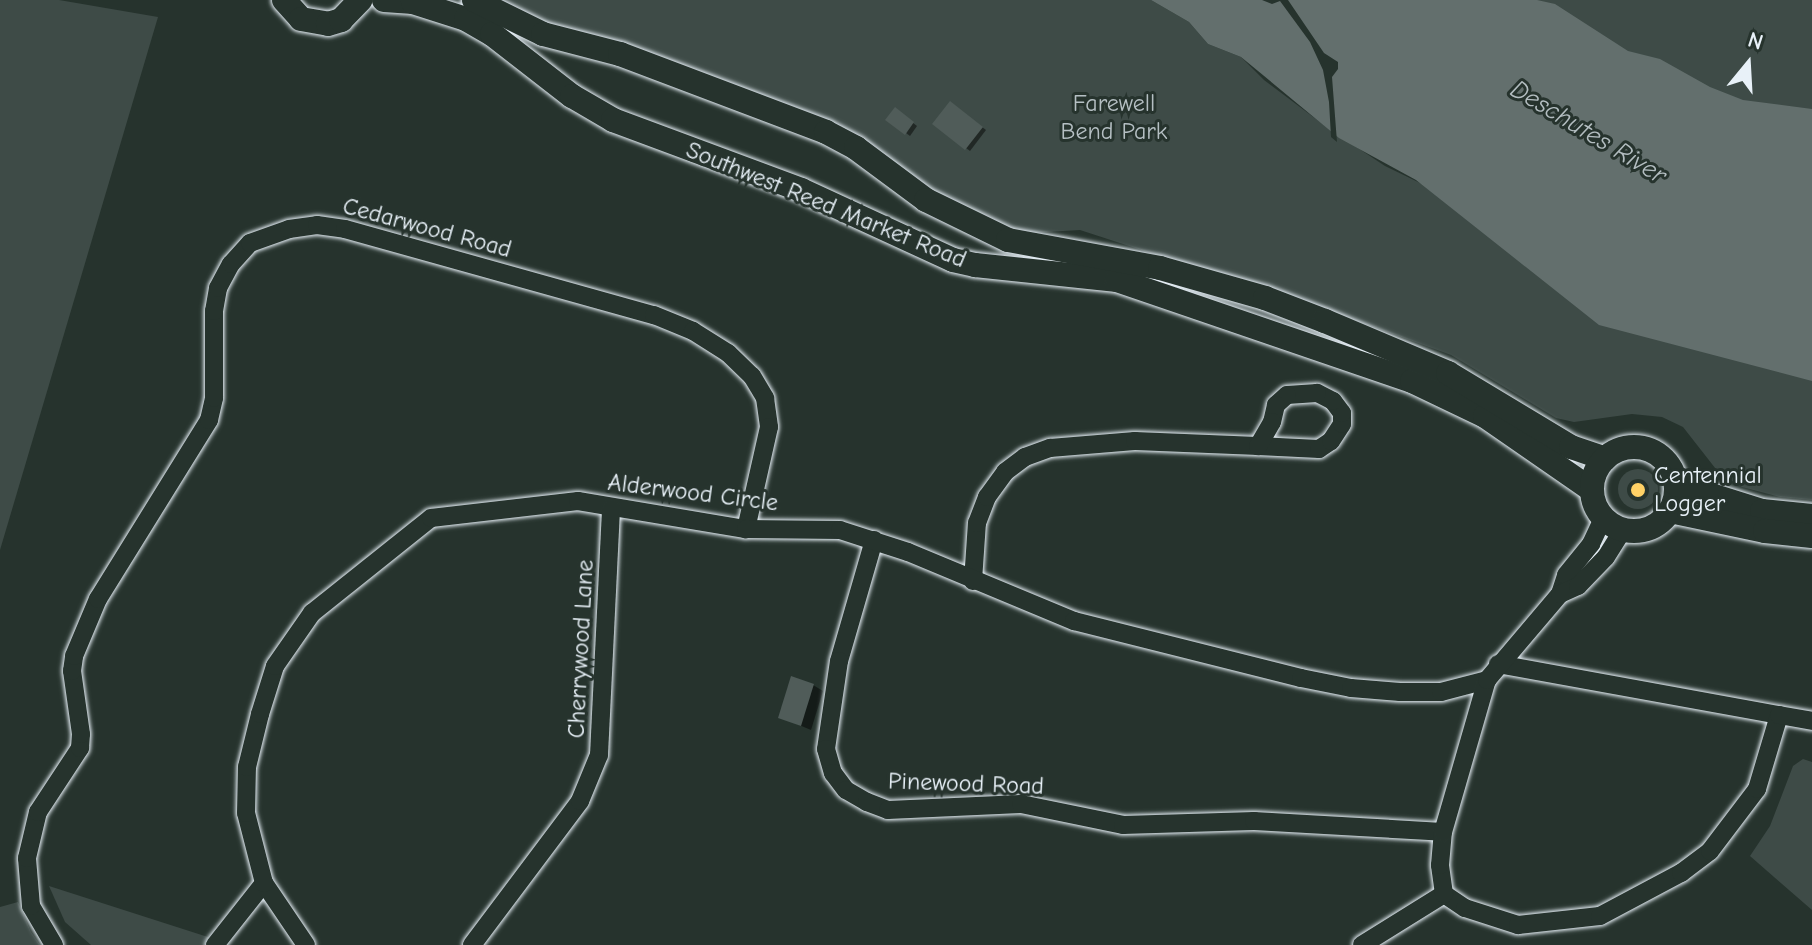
<!DOCTYPE html>
<html>
<head>
<meta charset="utf-8">
<style>
	body { margin:0 }
	#map { position:relative; width:1812px; height:945px; overflow:hidden; background:#26332d; font-family:"Comic Neue",sans-serif }
	div>[style] { position:absolute }
	.green>* { inset:0; background:#3e4b47 }
	.round { border-radius:50% }
	.water>* { inset:0; background:#636f6d }
	.pier>* { inset:0; background:#26332d }
	.shadow>* { inset:0; background:#0007 }
	.building>* { inset:0; background:#505c59 }
	.roads { filter:drop-shadow(0 0 2px #e8f1f8) drop-shadow(0 0 2px #e8f1f8) }
	.street>* { height:18px; margin:-9px; padding:0 9px; transform-origin:9px; border-radius:9px; background:#26332d }
	.secondary>* { height:24px; margin:-12px; padding:0 12px; transform-origin:12px; border-radius:12px; background:#26332d }
	.secondary>.ring { margin:-12px; padding:0; box-sizing:content-box; background:none; border:24px solid #26332d; border-radius:50% }
	.dots>* { width:22px; height:22px; translate:-50% -50%; box-sizing:border-box; border:4px solid #26332d; border-radius:50% }
	span { translate:-50% -50%; white-space:nowrap; text-align:center; line-height:1.15; -webkit-text-stroke:6px #26332d; paint-order:stroke }
	.park-label { font-size:24px; color:#b5bfc3 }
	.street-label { font-size:24px; color:#e8f1f8 }
	.poi-label { font-size:24px; color:#e8f1f8 }
	.left { translate:0 -50%; text-align:left }
	.water-label { font-size:26px; color:#b3bdc0; font-style:italic }
	.north { position:absolute; left:1708px; top:24px; width:80px; height:80px; -webkit-text-stroke:6px #26332d; paint-order:stroke; rotate:18deg; font-size:22px; font-weight:700; line-height:32px; text-align:center; color:#e8f1f8 }
	.north::after { content:''; display:block; margin:auto; width:28px; height:36px; background:#e8f1f8; clip-path:polygon(50% 0,100% 100%,50% 72%,0 100%) }
</style>
</head>
<body>
<div id="map">
	<div class="green">
		<div style="clip-path:polygon(0 0,59px 0,158px 17px,0 550px)"></div>
		<div style="clip-path:polygon(501px 0,1151px 0,1189px 22px,1208px 44px,1241px 57px,1264px 80px,1328px 128px,1385px 166px,1812px 373px,1812px 500px,1780px 497px,1742px 487px,1719px 473px,1683px 427px,1662px 417px,1632px 414px,1574px 422px,1556px 418px,1451px 355px,1338px 314px,1080px 230px,1029px 233px,991px 222px,943px 197px,874px 147px,567px 32px)"></div>
		<div style="clip-path:polygon(1510px 0,1812px 0,1812px 123px,1717px 100px)"></div>
		<div class="round" style="left:1618px;top:469px;width:40px;height:40px"></div>
		<div style="clip-path:polygon(1803px 759px,1812px 762px,1812px 910px,1750px 856px,1770px 826px,1793px 766px)"></div>
		<div style="clip-path:polygon(49px 886px,211px 938px,204px 945px,91px 945px,65px 922px)"></div>
		<div style="clip-path:polygon(18px 902px,31px 932px,40px 945px,0 945px,0 907px)"></div>
	</div>
	<div class="water">
		<div style="clip-path:polygon(1151px 0,1537px 0,1555px 4px,1628px 51px,1660px 59px,1710px 87px,1743px 100px,1812px 109px,1812px 381px,1599px 325px,1416px 180px,1339px 138px,1241px 57px,1208px 44px,1189px 22px)"></div>
	</div>
	<div class="pier">
		<div style="clip-path:polygon(1262px 0,1288px 0,1324px 53px,1338px 62px,1338px 69px,1332px 77px,1337px 142px,1331px 137px,1329px 102px,1323px 70px,1310px 42px,1280px 1px,1272px 4px)"></div>
	</div>
	<div class="shadow">
		<div style="clip-path:polygon(954px 106px,986px 130px,970px 151px,966px 148px)"></div>
		<div style="clip-path:polygon(899px 112px,917px 126px,910px 136px,906px 133px)"></div>
		<div style="clip-path:polygon(813px 685px,823px 691px,811px 730px,780px 717px)"></div>
	</div>
	<div class="building">
		<div style="clip-path:polygon(950px 101px,983px 127px,965px 150px,932px 124px)"></div>
		<div style="clip-path:polygon(895px 107px,914px 122px,905px 135px,885px 120px)"></div>
		<div style="clip-path:polygon(791px 676px,814px 684px,801px 726px,778px 718px)"></div>
	</div>
	<div class="roads">
		<div class="street">
			<div style="left:874px;top:540px;width:126px;rotate:106.1deg"></div>
			<div style="left:839px;top:661px;width:89px;rotate:98.4deg"></div>
			<div style="left:826px;top:749px;width:25px;rotate:74deg"></div>
			<div style="left:833px;top:773px;width:21px;rotate:53deg"></div>
			<div style="left:846px;top:790px;width:24px;rotate:30deg"></div>
			<div style="left:867px;top:802px;width:22px;rotate:21deg"></div>
			<div style="left:888px;top:810px;width:133px;rotate:-2.6deg"></div>
			<div style="left:1021px;top:804px;width:104px;rotate:11.6deg"></div>
			<div style="left:1123px;top:825px;width:131px;rotate:-1.7deg"></div>
			<div style="left:1254px;top:821px;width:189px;rotate:3.3deg"></div>
			<div style="left:973px;top:581px;width:58px;rotate:-86.1deg"></div>
			<div style="left:977px;top:523px;width:28px;rotate:-69deg"></div>
			<div style="left:987px;top:497px;width:31px;rotate:-54deg"></div>
			<div style="left:1005px;top:472px;width:25px;rotate:-37deg"></div>
			<div style="left:1025px;top:457px;width:27px;rotate:-20deg"></div>
			<div style="left:1050px;top:448px;width:85px;rotate:-4.7deg"></div>
			<div style="left:1135px;top:441px;width:123px;rotate:2.3deg"></div>
			<div style="left:1258px;top:446px;width:61px;rotate:2.8deg"></div>
			<div style="left:1319px;top:449px;width:14px;rotate:-34deg"></div>
			<div style="left:1331px;top:441px;width:20px;rotate:-57deg"></div>
			<div style="left:1342px;top:424px;width:11px;rotate:-90deg"></div>
			<div style="left:1342px;top:413px;width:15px;rotate:-127deg"></div>
			<div style="left:1333px;top:401px;width:18px;rotate:-153deg"></div>
			<div style="left:1317px;top:393px;width:30px;rotate:176deg"></div>
			<div style="left:1287px;top:395px;width:15px;rotate:138deg"></div>
			<div style="left:1276px;top:405px;width:17px;rotate:103deg"></div>
			<div style="left:1272px;top:422px;width:28px;rotate:120deg"></div>
			<div style="left:1560px;top:594px;width:20px;rotate:-72deg"></div>
			<div style="left:1566px;top:575px;width:40px;rotate:-51deg"></div>
			<div style="left:1591px;top:544px;width:29px;rotate:-65deg"></div>
			<div style="left:1498px;top:664px;width:286px;rotate:10.3deg"></div>
			<div style="left:1444px;top:894px;width:25px;rotate:34deg"></div>
			<div style="left:1465px;top:908px;width:56px;rotate:17.8deg"></div>
			<div style="left:1518px;top:925px;width:82px;rotate:-6.3deg"></div>
			<div style="left:1600px;top:916px;width:92px;rotate:-28deg"></div>
			<div style="left:1681px;top:873px;width:36px;rotate:-37deg"></div>
			<div style="left:1710px;top:851px;width:78px;rotate:-52.8deg"></div>
			<div style="left:1757px;top:789px;width:77px;rotate:-73.4deg"></div>
			<div style="left:1779px;top:715px;width:34px;rotate:10deg"></div>
			<div style="left:54px;top:945px;width:45px;rotate:-120.5deg"></div>
			<div style="left:31px;top:906px;width:48px;rotate:-94.8deg"></div>
			<div style="left:27px;top:858px;width:47px;rotate:-76.6deg"></div>
			<div style="left:38px;top:812px;width:77px;rotate:-56.7deg"></div>
			<div style="left:80px;top:748px;width:14px;rotate:-86deg"></div>
			<div style="left:81px;top:734px;width:64px;rotate:-98.1deg"></div>
			<div style="left:72px;top:671px;width:15px;rotate:-82deg"></div>
			<div style="left:74px;top:656px;width:62px;rotate:-67.2deg"></div>
			<div style="left:98px;top:599px;width:211px;rotate:-58.2deg"></div>
			<div style="left:209px;top:420px;width:23px;rotate:-77deg"></div>
			<div style="left:214px;top:398px;width:87px;rotate:-90deg"></div>
			<div style="left:214px;top:311px;width:23px;rotate:-80deg"></div>
			<div style="left:218px;top:288px;width:27px;rotate:-62deg"></div>
			<div style="left:231px;top:264px;width:28px;rotate:-48deg"></div>
			<div style="left:250px;top:243px;width:41px;rotate:-19.7deg"></div>
			<div style="left:289px;top:229px;width:28px;rotate:-8deg"></div>
			<div style="left:317px;top:225px;width:28px;rotate:8deg"></div>
			<div style="left:345px;top:229px;width:321px;rotate:15.6deg"></div>
			<div style="left:654px;top:315px;width:42px;rotate:22.3deg"></div>
			<div style="left:693px;top:331px;width:41px;rotate:32.2deg"></div>
			<div style="left:728px;top:353px;width:33px;rotate:44deg"></div>
			<div style="left:752px;top:376px;width:26px;rotate:59deg"></div>
			<div style="left:765px;top:398px;width:29px;rotate:82deg"></div>
			<div style="left:769px;top:427px;width:105px;rotate:102.7deg"></div>
			<div style="left:215px;top:945px;width:79px;rotate:-51.7deg"></div>
			<div style="left:306px;top:945px;width:75px;rotate:-124.1deg"></div>
			<div style="left:264px;top:883px;width:72px;rotate:-104.4deg"></div>
			<div style="left:246px;top:813px;width:46px;rotate:-88.8deg"></div>
			<div style="left:247px;top:767px;width:55px;rotate:-76.2deg"></div>
			<div style="left:260px;top:714px;width:50px;rotate:-72.6deg"></div>
			<div style="left:275px;top:666px;width:65px;rotate:-55.1deg"></div>
			<div style="left:312px;top:613px;width:152px;rotate:-38.6deg"></div>
			<div style="left:431px;top:518px;width:148px;rotate:-6.6deg"></div>
			<div style="left:578px;top:501px;width:170px;rotate:9.5deg"></div>
			<div style="left:746px;top:529px;width:94px;rotate:0.6deg"></div>
			<div style="left:840px;top:530px;width:71px;rotate:17.9deg"></div>
			<div style="left:908px;top:552px;width:180px;rotate:22.6deg"></div>
			<div style="left:1074px;top:621px;width:234px;rotate:14.1deg"></div>
			<div style="left:1301px;top:678px;width:51px;rotate:11.3deg"></div>
			<div style="left:1351px;top:688px;width:49px;rotate:4.7deg"></div>
			<div style="left:1400px;top:692px;width:41px"></div>
			<div style="left:1441px;top:692px;width:48px;rotate:-14.6deg"></div>
			<div style="left:472px;top:945px;width:180px;rotate:-53.1deg"></div>
			<div style="left:580px;top:801px;width:50px;rotate:-67.6deg"></div>
			<div style="left:599px;top:755px;width:247px;rotate:-87.2deg"></div>
			<div style="left:1362px;top:945px;width:97px;rotate:-31.9deg"></div>
			<div style="left:1444px;top:894px;width:29px;rotate:-98deg"></div>
			<div style="left:1440px;top:865px;width:33px;rotate:-85deg"></div>
			<div style="left:1443px;top:832px;width:158px;rotate:-73.9deg"></div>
			<div style="left:1487px;top:680px;width:113px;rotate:-49.7deg"></div>
			<div style="left:1560px;top:594px;width:20px;rotate:-24deg"></div>
			<div style="left:1578px;top:586px;width:40px;rotate:-46deg"></div>
			<div style="left:1606px;top:557px;width:32px;rotate:-58deg"></div>
		</div>
		<div class="secondary">
			<div style="left:284px;top:0;width:25px;rotate:48deg"></div>
			<div style="left:301px;top:19px;width:27px;rotate:10deg"></div>
			<div style="left:328px;top:24px;width:14px;rotate:-17deg"></div>
			<div style="left:341px;top:20px;width:28px;rotate:-46deg"></div>
			<div style="left:384px;top:0;width:29px;rotate:4deg"></div>
			<div style="left:413px;top:2px;width:56px;rotate:17.8deg"></div>
			<div style="left:466px;top:19px;width:30px;rotate:30deg"></div>
			<div style="left:492px;top:34px;width:101px;rotate:37.8deg"></div>
			<div style="left:572px;top:96px;width:48px;rotate:30.3deg"></div>
			<div style="left:613px;top:120px;width:201px;rotate:20.4deg"></div>
			<div style="left:801px;top:190px;width:167px;rotate:24.7deg"></div>
			<div style="left:953px;top:260px;width:23px;rotate:13deg"></div>
			<div style="left:975px;top:265px;width:143px;rotate:6deg"></div>
			<div style="left:1117px;top:280px;width:312px;rotate:18.9deg"></div>
			<div style="left:1412px;top:381px;width:81px;rotate:25.6deg"></div>
			<div style="left:1485px;top:416px;width:130px;rotate:34.7deg"></div>
			<div style="left:474px;top:0;width:77px;rotate:26.2deg"></div>
			<div style="left:543px;top:34px;width:80px;rotate:14.6deg"></div>
			<div style="left:620px;top:54px;width:220px;rotate:20.7deg"></div>
			<div style="left:826px;top:132px;width:34px;rotate:28deg"></div>
			<div style="left:856px;top:148px;width:87px;rotate:36.6deg"></div>
			<div style="left:926px;top:200px;width:91px;rotate:26deg"></div>
			<div style="left:1008px;top:240px;width:155px;rotate:10.4deg"></div>
			<div style="left:1160px;top:268px;width:109px;rotate:15.9deg"></div>
			<div style="left:1265px;top:298px;width:64px;rotate:21deg"></div>
			<div style="left:1325px;top:321px;width:134px;rotate:22.9deg"></div>
			<div style="left:1448px;top:373px;width:144px;rotate:31deg"></div>
			<div style="left:1571px;top:447px;width:36px;rotate:19deg"></div>
			<div class="ring" style="left:1592px;top:447px;width:60px;height:60px"></div>
			<div style="left:1676px;top:484px;width:90px;rotate:17.4deg"></div>
			<div style="left:1762px;top:511px;width:50px;rotate:5.7deg"></div>
			<div style="left:1670px;top:511px;width:97px;rotate:11.9deg"></div>
			<div style="left:1765px;top:531px;width:47px;rotate:6.1deg"></div>
		</div>
	</div>
	<div class="dots">
		<div style="left:1638px;top:490px;background:#ffd166"></div>
	</div>
	<div class="park-label">
		<span style="left:1114px;top:118px">Farewell<br>Bend Park</span>
	</div>
	<div class="street-label">
		<span style="left:826px;top:205px;rotate:22deg">Southwest Reed Market Road</span>
		<span style="left:427px;top:228px;rotate:15deg">Cedarwood Road</span>
		<span style="left:693px;top:493px;rotate:7deg">Alderwood Circle</span>
		<span style="left:581px;top:649px;rotate:-87deg">Cherrywood Lane</span>
		<span style="left:966px;top:784px;rotate:2deg">Pinewood Road</span>
	</div>
	<div class="poi-label">
		<span class="left" style="left:1654px;top:490px">Centennial<br>Logger</span>
	</div>
	<div class="water-label">
		<span style="left:1588px;top:133px;rotate:31deg">Deschutes River</span>
	</div>
	<div class="north">N</div>
</div>
</body>
</html>
